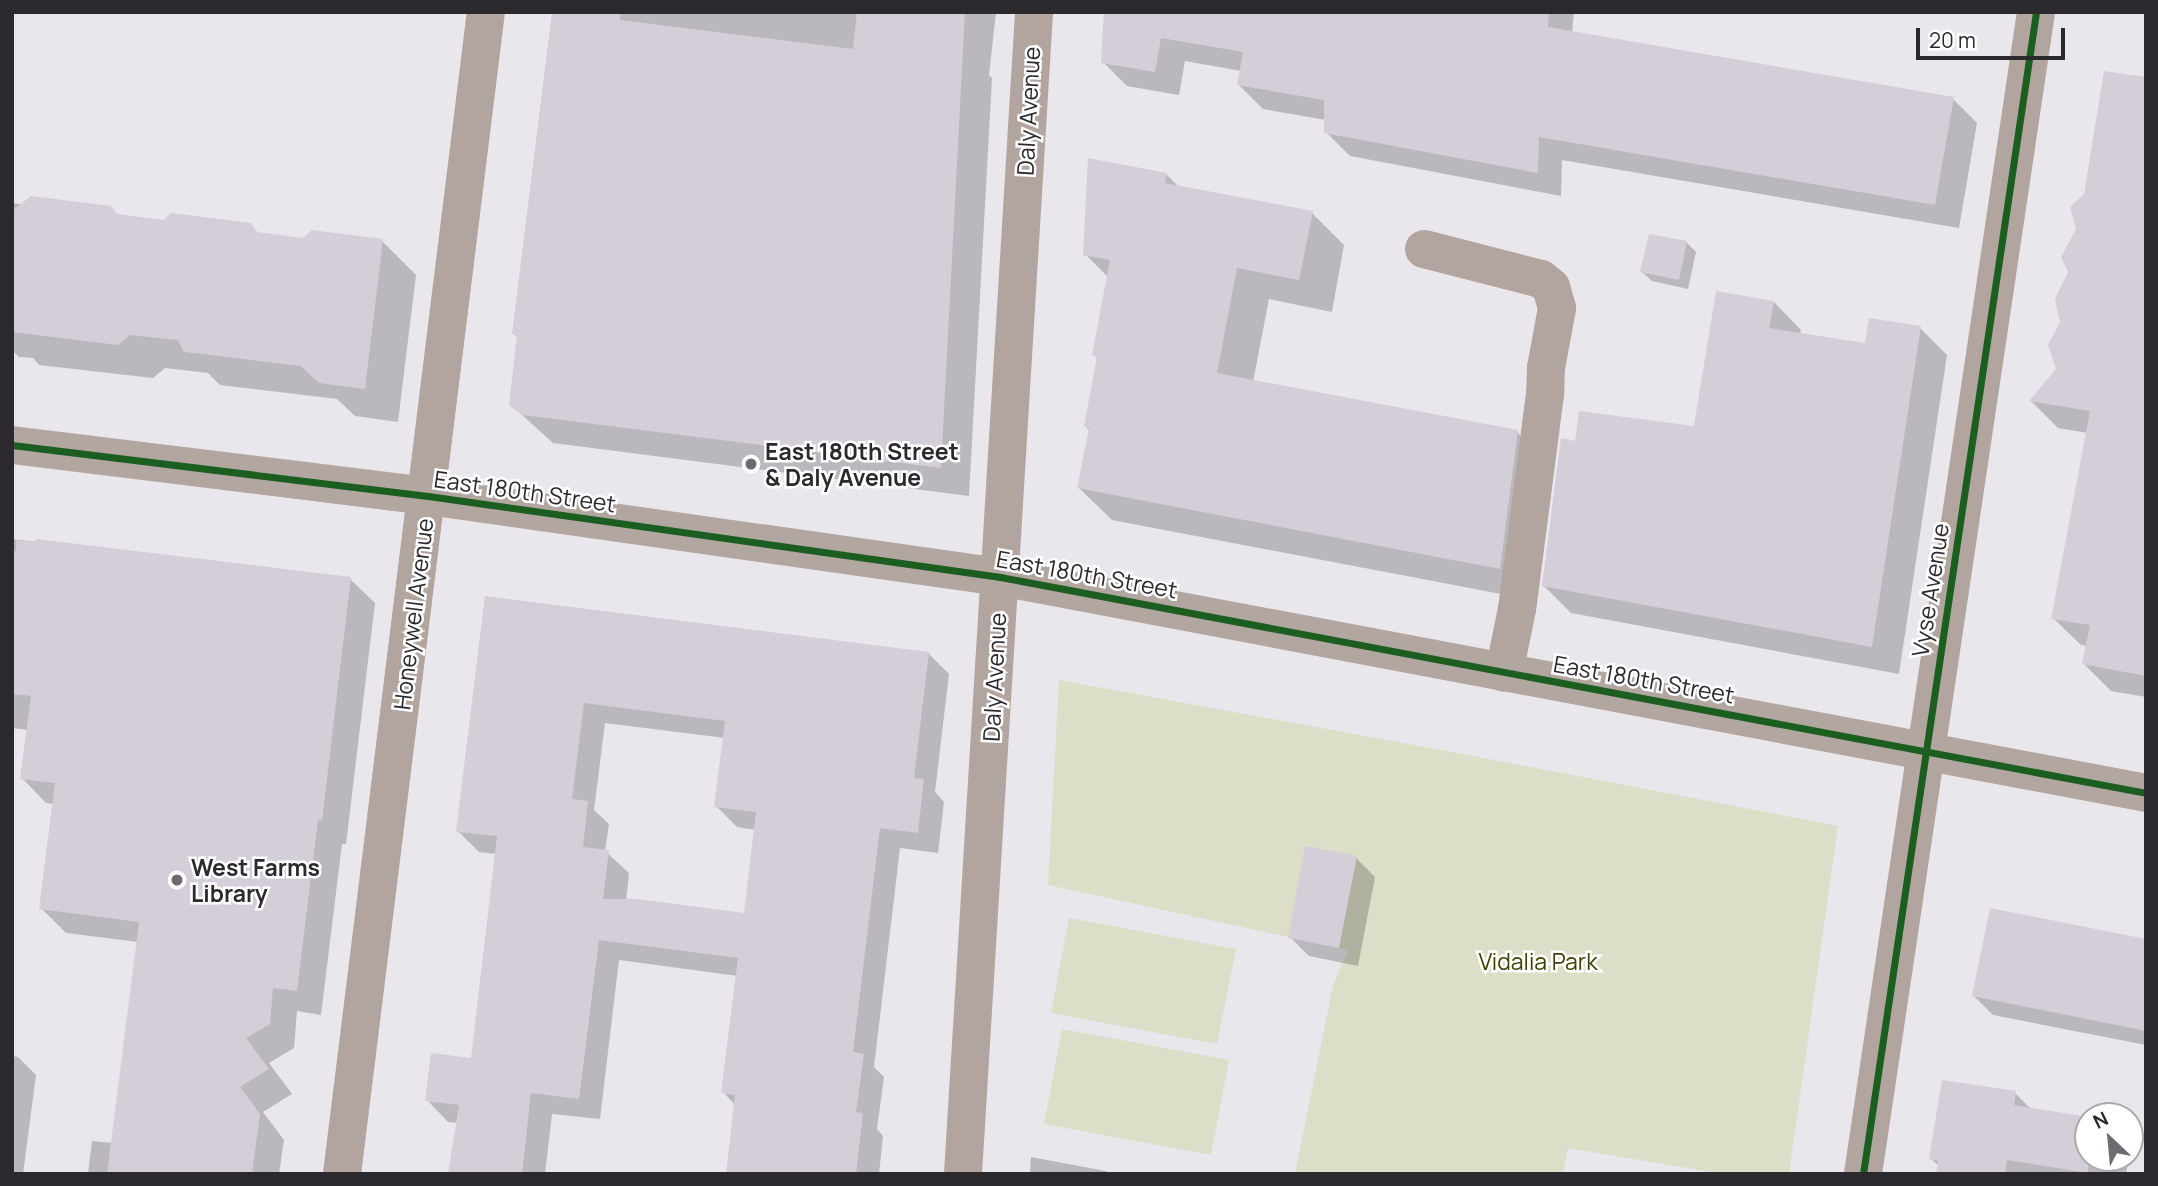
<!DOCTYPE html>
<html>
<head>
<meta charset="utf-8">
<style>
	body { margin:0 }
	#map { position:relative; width:2158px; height:1186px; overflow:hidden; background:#e9e6ec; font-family:Manrope,sans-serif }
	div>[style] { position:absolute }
	.green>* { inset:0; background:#dddec7 }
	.shadow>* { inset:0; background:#0003 }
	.building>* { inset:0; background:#d3ced8 }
	.minor>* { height:38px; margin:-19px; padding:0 19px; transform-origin:19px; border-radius:19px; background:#b2a59f }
	.major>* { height:38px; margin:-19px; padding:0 19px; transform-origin:19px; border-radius:19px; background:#b2a6a1 }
	.cycleway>* { height:7px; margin:-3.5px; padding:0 3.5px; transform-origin:3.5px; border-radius:3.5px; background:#1b5e20 }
	.dots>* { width:19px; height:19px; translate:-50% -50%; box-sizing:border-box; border:4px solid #fff; border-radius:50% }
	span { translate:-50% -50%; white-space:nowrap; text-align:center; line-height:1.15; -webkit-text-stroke:5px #fff; paint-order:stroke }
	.street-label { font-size:23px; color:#2c292e }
	.poi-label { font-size:23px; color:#2c292e; font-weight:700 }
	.left { translate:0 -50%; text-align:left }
	.park-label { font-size:23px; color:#404203 }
	.frame { position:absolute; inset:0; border:14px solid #2c292e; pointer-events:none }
	.north { position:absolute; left:2074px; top:1102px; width:70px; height:70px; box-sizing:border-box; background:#fff; border:2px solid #aba9ab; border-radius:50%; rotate:334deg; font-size:19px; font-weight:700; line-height:28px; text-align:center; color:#2c292e }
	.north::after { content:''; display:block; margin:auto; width:24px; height:32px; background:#6e6b70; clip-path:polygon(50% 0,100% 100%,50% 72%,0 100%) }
	.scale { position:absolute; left:1916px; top:28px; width:149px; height:32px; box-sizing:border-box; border:4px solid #2c292e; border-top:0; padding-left:9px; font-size:21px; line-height:24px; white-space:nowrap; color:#2c292e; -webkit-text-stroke:5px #fff; paint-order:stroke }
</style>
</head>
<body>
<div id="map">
	<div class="green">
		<div style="clip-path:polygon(1059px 680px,1447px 751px,1838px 826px,1789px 1174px,1723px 1174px,1568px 1148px,1563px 1174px,1295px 1174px,1333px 986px,1348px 950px,1048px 885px)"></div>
		<div style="clip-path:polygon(1069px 918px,1236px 949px,1217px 1044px,1051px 1013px)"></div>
		<div style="clip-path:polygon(1062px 1029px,1229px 1060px,1211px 1155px,1044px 1124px)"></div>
	</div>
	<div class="shadow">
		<div style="clip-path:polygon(554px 12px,996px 12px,989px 75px,992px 78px,969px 496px,553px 443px,510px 404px,519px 338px,514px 334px)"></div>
		<div style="clip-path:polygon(1106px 12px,1574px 12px,1572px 33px,1953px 99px,1977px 123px,1959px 228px,1562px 160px,1561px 196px,1350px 156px,1326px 132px,1326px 120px,1263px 109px,1239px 85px,1241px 71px,1185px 61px,1179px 95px,1127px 86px,1103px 62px)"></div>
		<div style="clip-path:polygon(2146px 79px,2146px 697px,2111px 691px,2084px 664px,2087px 646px,2081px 645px,2053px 618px,2088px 433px,2058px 428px,2031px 401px,2058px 369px,2061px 322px,2086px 195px)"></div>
		<div style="clip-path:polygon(1166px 174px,1180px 188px,1312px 213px,1344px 245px,1332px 312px,1269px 299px,1253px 382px,1517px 432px,1550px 465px,1532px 600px,1112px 520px,1079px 488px,1090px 431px,1085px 426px,1098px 359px,1094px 355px,1108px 277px,1085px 254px)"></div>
		<div style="clip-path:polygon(12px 203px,165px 222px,250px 224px,260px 235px,304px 239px,382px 241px,416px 275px,398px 422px,355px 416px,337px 399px,220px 385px,208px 373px,165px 368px,153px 378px,39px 365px,33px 358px,19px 357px,12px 350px)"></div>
		<div style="clip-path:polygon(1687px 243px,1696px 252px,1688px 289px,1652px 281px,1642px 272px)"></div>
		<div style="clip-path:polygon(1774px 302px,1801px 330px,1800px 334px,1866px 345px,1920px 328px,1947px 355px,1899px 674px,1571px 613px,1544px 586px,1695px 428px)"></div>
		<div style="clip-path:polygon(12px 539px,350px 579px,375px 603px,346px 844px,342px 844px,321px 1015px,297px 1011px,294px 1048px,269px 1063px,292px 1094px,263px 1112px,284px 1140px,279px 1174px,88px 1174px,92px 1141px,112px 1143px,138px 942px,66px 933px,41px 908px,54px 804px,46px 803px,22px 778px,28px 730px,12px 728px)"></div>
		<div style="clip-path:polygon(evenodd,486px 598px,928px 653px,949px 674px,935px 792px,944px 802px,938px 853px,900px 848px,874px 1067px,884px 1077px,877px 1129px,883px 1136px,879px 1174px,728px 1174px,735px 1105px,723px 1092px,738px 976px,619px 960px,600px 1119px,552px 1114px,545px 1174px,449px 1174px,458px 1123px,448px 1122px,427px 1100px,472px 1060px,497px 854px,479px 852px,458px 831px,486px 598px,605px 723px,725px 738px,716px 806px,737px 827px,756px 830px,745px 915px,626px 901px,629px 873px,605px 851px,609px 824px,594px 810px,605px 723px)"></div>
		<div style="clip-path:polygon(1356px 858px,1375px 877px,1358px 966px,1309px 956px,1290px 937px)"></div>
		<div style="clip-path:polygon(2146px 941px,2146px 1045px,1993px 1015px,1974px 996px)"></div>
		<div style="clip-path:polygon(12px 1056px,18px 1057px,36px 1075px,23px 1174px,12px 1174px)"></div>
		<div style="clip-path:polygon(2015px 1093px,2032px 1110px,2088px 1119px,2088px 1158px,2129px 1158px,2126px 1174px,1938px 1174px,1939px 1166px,1931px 1159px)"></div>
		<div style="clip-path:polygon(1031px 1157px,1106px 1171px,1109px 1174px,1030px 1174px)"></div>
	</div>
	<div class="building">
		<div style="clip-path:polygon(552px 12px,621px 12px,620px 20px,853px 49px,857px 12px,965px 12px,941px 468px,522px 415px,509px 405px,517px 335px,512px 334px)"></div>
		<div style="clip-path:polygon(1104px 12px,1549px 12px,1548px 27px,1954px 97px,1935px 205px,1539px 137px,1538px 173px,1324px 133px,1324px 100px,1237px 85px,1243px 52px,1161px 38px,1155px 72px,1101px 63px)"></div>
		<div style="clip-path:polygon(2104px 71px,2146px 77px,2146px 676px,2082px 664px,2090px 625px,2051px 619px,2090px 411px,2029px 401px,2056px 369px,2048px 345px,2060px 322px,2055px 299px,2068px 272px,2061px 257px,2076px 229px,2070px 207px,2084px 194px)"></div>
		<div style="clip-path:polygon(1088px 158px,1167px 173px,1165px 183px,1313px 211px,1299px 280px,1237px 268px,1217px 373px,1518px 430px,1500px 569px,1077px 488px,1089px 428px,1084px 426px,1097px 357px,1092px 355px,1110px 260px,1083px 255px)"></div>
		<div style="clip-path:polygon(31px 196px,111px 206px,117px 214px,164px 220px,171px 213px,251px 223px,257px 232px,303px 238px,312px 230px,383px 239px,365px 389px,319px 383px,301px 366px,184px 352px,178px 340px,130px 335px,118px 345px,12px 332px,12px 211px)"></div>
		<div style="clip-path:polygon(1649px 234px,1687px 241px,1679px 280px,1640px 272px)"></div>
		<div style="clip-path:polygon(1716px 291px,1774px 301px,1769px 328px,1865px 343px,1869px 318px,1921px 326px,1872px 647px,1542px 586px,1561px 438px,1575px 441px,1579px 411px,1694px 426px)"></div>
		<div style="clip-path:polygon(36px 539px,351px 577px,322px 821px,318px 820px,297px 991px,273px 988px,270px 1024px,246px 1038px,269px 1069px,240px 1087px,260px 1114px,252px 1174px,107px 1174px,139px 922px,39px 909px,55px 783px,20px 779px,31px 696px,12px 694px,12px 551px,16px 551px,16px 540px,36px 542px)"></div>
		<div style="clip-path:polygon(evenodd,485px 596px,929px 652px,914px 778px,924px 779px,918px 833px,880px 828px,853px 1052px,864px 1054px,856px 1112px,863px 1113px,856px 1174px,726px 1174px,735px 1095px,721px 1093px,738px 958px,599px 940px,579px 1099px,531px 1093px,522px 1174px,448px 1174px,459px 1105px,425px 1101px,431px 1053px,471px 1058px,497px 836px,456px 832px,485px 596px,584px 703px,725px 721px,714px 807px,756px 812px,744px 913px,637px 899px,603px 899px,609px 850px,583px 847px,588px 801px,572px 799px,584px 703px)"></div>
		<div style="clip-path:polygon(1305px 846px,1357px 856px,1339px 948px,1288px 938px)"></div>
		<div style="clip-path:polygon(1990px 908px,2146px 939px,2146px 1031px,1972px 996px)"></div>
		<div style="clip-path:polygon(1942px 1080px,2016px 1091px,2014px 1105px,2088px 1117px,2088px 1173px,2007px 1160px,2005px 1174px,1936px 1174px,1938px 1161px,1929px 1159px)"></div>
	</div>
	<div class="minor">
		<div style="left:1424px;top:249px;width:121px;rotate:14.4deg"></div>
		<div style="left:1541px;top:279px;width:13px;rotate:39deg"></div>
		<div style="left:1551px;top:287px;width:22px;rotate:74deg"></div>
		<div style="left:1557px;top:308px;width:61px;rotate:100.4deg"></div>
		<div style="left:1546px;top:368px;width:26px;rotate:92deg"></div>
		<div style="left:1545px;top:394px;width:217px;rotate:97.4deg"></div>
		<div style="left:1517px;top:609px;width:65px;rotate:101.5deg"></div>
		<div style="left:342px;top:1174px;width:1171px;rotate:-82.94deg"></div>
		<div style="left:963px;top:1174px;width:1164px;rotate:-86.5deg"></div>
		<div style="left:1863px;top:1174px;width:1175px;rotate:-81.53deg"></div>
	</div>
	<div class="major">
		<div style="left:12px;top:445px;width:419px;rotate:7deg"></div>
		<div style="left:428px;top:496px;width:578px;rotate:8.06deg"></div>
		<div style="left:1000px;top:577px;width:1166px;rotate:10.67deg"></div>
	</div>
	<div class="cycleway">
		<div style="left:12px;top:445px;width:419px;rotate:7deg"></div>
		<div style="left:428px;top:496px;width:578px;rotate:8.06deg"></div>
		<div style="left:1000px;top:577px;width:1166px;rotate:10.67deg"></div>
		<div style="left:1863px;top:1174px;width:1175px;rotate:-81.53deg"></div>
	</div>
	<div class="dots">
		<div style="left:751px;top:464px;background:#6e6b70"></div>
		<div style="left:177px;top:880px;background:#6e6b70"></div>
	</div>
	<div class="street-label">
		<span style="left:1028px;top:111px;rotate:-87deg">Daly Avenue</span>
		<span style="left:525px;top:491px;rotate:8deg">East 180th Street</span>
		<span style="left:1087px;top:574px;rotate:10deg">East 180th Street</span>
		<span style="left:1930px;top:590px;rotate:-81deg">Vyse Avenue</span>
		<span style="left:413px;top:614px;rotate:-83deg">Honeywell Avenue</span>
		<span style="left:994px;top:677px;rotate:-87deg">Daly Avenue</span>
		<span style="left:1644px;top:679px;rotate:10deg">East 180th Street</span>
	</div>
	<div class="poi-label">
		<span class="left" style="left:765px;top:464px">East 180th Street<br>&amp; Daly Avenue</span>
		<span class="left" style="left:191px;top:880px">West Farms<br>Library</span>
	</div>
	<div class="park-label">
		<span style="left:1538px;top:961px">Vidalia Park</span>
	</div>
	<div class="frame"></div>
	<div class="north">N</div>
	<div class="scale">20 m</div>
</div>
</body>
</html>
